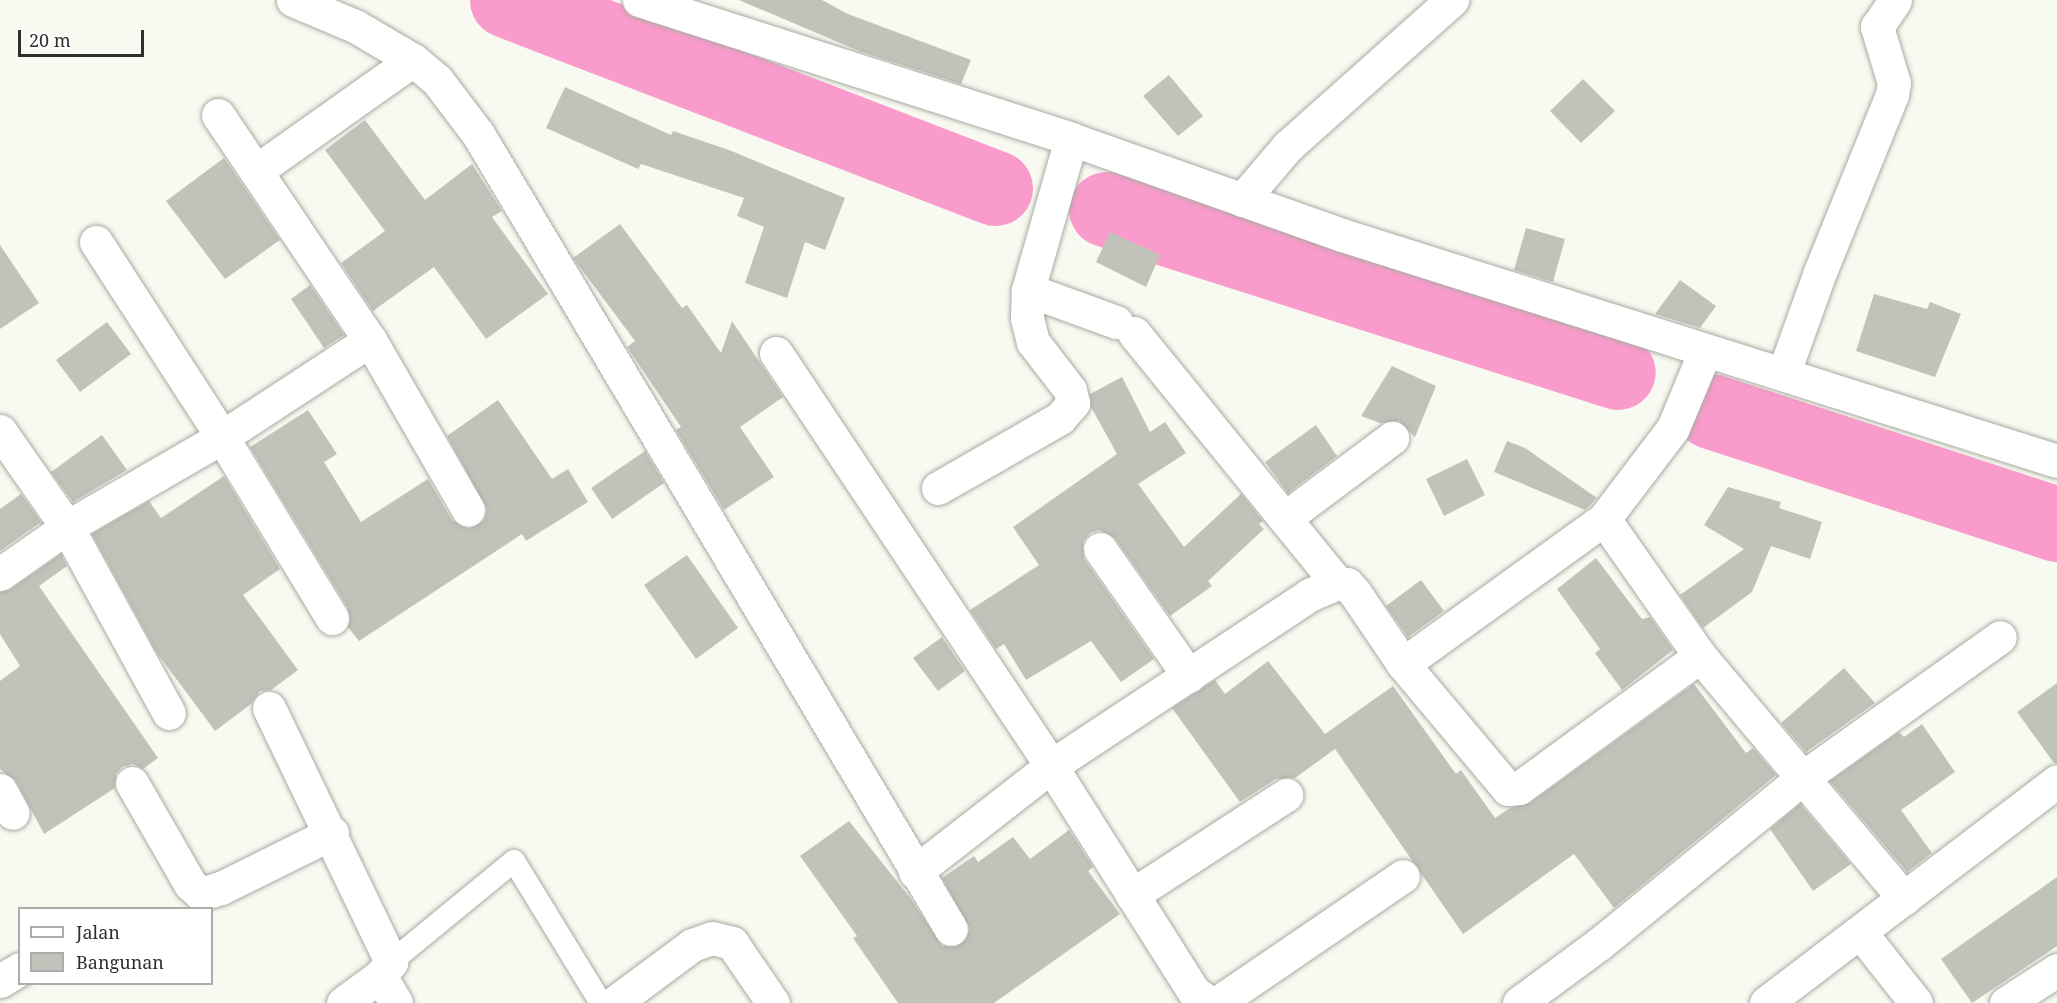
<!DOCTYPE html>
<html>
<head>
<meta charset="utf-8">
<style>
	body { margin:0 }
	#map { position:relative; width:2057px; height:1003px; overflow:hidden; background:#f8faf1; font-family:"Noto Serif",serif }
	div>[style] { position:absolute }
	.river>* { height:75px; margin:-37.5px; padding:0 37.5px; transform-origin:37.5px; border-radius:37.5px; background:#f99bcb }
	.building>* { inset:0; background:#c1c3ba }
	.roads { filter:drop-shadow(0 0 2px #a9aba3) drop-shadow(0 0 2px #a9aba3) }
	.lane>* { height:22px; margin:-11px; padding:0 11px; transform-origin:11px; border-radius:11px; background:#fff }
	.street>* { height:33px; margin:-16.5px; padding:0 16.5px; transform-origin:16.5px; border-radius:16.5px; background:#fff }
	span { translate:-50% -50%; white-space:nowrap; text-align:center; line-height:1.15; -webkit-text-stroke:4.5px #fff; paint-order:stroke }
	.legend { position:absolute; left:18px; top:907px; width:195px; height:78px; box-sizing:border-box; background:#fff; border:2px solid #acacab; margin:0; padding:8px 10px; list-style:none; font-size:18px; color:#2f302c }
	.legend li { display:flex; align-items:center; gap:12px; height:30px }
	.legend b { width:30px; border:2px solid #acacab }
	.scale { position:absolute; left:18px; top:30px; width:126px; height:27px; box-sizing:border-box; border:3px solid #2f302c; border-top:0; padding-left:8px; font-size:18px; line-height:21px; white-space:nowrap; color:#2f302c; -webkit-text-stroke:4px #fff; paint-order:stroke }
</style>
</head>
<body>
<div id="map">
	<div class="river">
		<div style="left:507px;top:0;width:523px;rotate:21.07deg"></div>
		<div style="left:1106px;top:209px;width:537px;rotate:17.66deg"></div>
		<div style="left:1711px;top:411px;width:364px;rotate:18.1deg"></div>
	</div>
	<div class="building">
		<div style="clip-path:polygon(739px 0,822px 0,848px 14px,971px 60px,961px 84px,859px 51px)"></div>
		<div style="clip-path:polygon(1169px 75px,1203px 116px,1178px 136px,1143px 96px)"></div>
		<div style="clip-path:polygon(1583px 79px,1615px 111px,1581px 143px,1550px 111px)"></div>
		<div style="clip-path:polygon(565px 87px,671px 135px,673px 131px,729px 150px,845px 198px,825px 250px,805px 242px,787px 298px,745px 283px,764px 227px,737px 216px,744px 198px,641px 164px,638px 169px,546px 128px)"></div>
		<div style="clip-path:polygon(365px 120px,425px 200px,472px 164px,502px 211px,492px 217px,548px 294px,486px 339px,434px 267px,373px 311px,341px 263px,385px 231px,325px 150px)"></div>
		<div style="clip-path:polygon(224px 158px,280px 240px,225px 279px,166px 201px)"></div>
		<div style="clip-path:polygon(620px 224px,682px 308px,687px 305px,721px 353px,732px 321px,783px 397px,740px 427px,774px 477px,724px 510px,676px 430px,681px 427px,627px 347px,635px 341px,573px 258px)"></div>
		<div style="clip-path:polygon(1526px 228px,1565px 239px,1553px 282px,1514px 270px)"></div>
		<div style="clip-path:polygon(1110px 232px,1160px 255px,1146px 287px,1096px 262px)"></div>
		<div style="clip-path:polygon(0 245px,39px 303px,0 329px)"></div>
		<div style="clip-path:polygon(1680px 280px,1716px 306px,1700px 328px,1655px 314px)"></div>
		<div style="clip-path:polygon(310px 285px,344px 335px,324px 348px,291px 299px)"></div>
		<div style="clip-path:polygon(1874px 294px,1927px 309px,1930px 302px,1961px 314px,1935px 377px,1856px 351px)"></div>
		<div style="clip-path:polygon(107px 322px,131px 354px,80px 392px,56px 360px)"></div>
		<div style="clip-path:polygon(1392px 366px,1436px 386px,1415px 437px,1399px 421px,1380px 423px,1361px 416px)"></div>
		<div style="clip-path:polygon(1122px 377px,1150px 432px,1165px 422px,1186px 453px,1138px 484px,1184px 547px,1241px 494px,1263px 521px,1259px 524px,1264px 529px,1208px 581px,1212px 586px,1170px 616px,1115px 538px,1099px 530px,1090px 533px,1083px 542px,1084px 559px,1154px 659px,1121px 682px,1091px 641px,1026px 680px,1004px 644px,996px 649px,970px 610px,1039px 565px,1013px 527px,1117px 454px,1091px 407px,1090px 394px)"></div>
		<div style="clip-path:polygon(498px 400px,552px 479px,568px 469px,588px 502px,526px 541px,522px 534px,359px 641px,348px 627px,348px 608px,250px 447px,308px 410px,337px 454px,324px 462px,361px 522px,428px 479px,452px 520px,469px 529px,484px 520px,487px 509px,447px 436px)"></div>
		<div style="clip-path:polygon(1316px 425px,1337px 456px,1288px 493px,1265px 462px)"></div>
		<div style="clip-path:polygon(102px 435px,127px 470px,73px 502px,51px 472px)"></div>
		<div style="clip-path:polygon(1507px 441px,1525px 448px,1597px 498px,1585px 510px,1494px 472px)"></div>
		<div style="clip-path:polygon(645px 451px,664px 483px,612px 519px,591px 488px)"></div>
		<div style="clip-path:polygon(1467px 459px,1485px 495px,1444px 516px,1426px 479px)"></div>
		<div style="clip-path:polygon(224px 476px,280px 569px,243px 595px,298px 670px,271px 690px,260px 691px,251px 704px,215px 731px,157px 653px,92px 534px,149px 501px,161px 518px)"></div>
		<div style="clip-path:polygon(1728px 487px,1781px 502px,1779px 508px,1822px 522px,1810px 559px,1771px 546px,1752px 592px,1703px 628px,1680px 595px,1744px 549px,1704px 525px)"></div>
		<div style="clip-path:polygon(21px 494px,41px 522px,0 551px,0 509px)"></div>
		<div style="clip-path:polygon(61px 554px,67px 566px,39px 586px,158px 758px,143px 769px,133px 764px,122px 767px,116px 774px,115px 788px,44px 834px,16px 781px,0 769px,0 681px,20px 666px,0 634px,0 592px,11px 589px)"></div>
		<div style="clip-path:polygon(687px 555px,738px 628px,696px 659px,644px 585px)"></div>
		<div style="clip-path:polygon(1596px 558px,1642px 619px,1650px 617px,1673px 650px,1622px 690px,1595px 653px,1600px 649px,1557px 589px)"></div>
		<div style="clip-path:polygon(1421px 580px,1444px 611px,1408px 637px,1386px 606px)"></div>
		<div style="clip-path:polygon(942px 637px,965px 671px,938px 691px,913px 658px)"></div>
		<div style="clip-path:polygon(1268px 661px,1325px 734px,1393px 686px,1456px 774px,1461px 770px,1495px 818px,1510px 808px,1530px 803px,1694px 684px,1746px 753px,1753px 748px,1776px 775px,1614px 908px,1574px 854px,1463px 934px,1335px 749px,1295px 778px,1276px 779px,1240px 802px,1172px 708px,1215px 680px,1225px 694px)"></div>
		<div style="clip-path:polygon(1844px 668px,1875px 703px,1806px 752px,1781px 723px)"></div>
		<div style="clip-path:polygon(2057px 683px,2057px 763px,2054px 763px,2017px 712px)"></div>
		<div style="clip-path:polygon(1922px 724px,1955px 772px,1901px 810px,1932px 853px,1907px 872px,1830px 781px,1899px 732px,1904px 737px)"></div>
		<div style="clip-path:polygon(1800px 804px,1851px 864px,1813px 891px,1770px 829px)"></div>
		<div style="clip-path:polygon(849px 821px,911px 899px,942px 946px,960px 945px,970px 929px,942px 878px,974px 856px,978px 862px,1013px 837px,1030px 859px,1069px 830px,1093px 867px,1088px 871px,1120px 914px,994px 1003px,898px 1003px,853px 938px,857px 936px,800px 856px)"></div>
		<div style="clip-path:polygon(2057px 877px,2057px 946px,1972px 1003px,1941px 959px)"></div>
	</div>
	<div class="roads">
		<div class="lane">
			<div style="left:391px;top:962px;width:159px;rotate:-39.4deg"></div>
			<div style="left:514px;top:861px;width:167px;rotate:58.5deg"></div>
		</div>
		<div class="street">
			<div style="left:293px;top:0;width:67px;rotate:22.8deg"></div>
			<div style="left:355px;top:26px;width:67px;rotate:30.4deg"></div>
			<div style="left:413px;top:60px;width:31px;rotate:40deg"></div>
			<div style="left:437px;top:80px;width:68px;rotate:52.8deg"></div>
			<div style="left:478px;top:134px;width:925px;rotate:59.25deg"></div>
			<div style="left:639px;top:0;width:454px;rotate:17.8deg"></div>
			<div style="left:1071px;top:139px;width:288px;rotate:19.5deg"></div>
			<div style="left:1342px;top:235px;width:750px;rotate:17.54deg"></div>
			<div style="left:218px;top:115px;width:272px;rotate:56deg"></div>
			<div style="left:370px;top:340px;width:196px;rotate:60deg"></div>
			<div style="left:256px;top:171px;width:192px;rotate:-35.3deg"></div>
			<div style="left:1242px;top:200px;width:71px;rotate:-49.6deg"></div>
			<div style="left:1288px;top:146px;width:220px;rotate:-41.7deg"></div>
			<div style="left:96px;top:242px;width:232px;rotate:57.1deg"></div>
			<div style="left:222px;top:437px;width:212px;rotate:58.7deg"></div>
			<div style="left:1028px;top:290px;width:94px;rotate:20deg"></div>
			<div style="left:1134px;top:333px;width:322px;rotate:50.9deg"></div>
			<div style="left:776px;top:353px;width:496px;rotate:56.3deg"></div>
			<div style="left:1051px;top:766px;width:267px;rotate:57.7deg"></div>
			<div style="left:1194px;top:992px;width:19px;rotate:35deg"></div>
			<div style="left:1784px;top:372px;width:106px;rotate:-70.2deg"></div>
			<div style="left:1820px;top:272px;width:191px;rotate:-67.9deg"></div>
			<div style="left:1892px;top:95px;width:12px;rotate:-81deg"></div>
			<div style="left:1894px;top:83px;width:59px;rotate:-106.9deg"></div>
			<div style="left:1877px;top:27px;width:32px;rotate:-56deg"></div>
			<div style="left:0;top:431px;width:117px;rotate:55.1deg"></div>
			<div style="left:67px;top:527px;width:212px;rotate:61.3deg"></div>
			<div style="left:938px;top:488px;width:141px;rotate:-29.8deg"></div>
			<div style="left:1060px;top:418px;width:20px;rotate:-49deg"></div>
			<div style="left:1073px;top:403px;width:13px;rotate:-103deg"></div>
			<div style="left:1070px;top:390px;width:61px;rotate:-127.6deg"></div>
			<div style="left:1033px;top:342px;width:25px;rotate:-104deg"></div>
			<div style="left:1027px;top:318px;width:28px;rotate:-88deg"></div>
			<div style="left:1028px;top:290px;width:157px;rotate:-74.1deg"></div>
			<div style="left:1285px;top:518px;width:134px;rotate:-36.8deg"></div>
			<div style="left:1604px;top:519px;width:167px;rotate:55deg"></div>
			<div style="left:1700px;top:656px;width:317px;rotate:49.9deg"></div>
			<div style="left:1100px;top:549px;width:155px;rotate:55deg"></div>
			<div style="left:0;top:574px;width:82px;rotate:-35deg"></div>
			<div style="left:67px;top:527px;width:179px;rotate:-30.1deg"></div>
			<div style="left:222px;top:437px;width:177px;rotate:-33.2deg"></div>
			<div style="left:1403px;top:664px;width:248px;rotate:-35.8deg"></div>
			<div style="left:1604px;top:519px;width:114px;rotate:-52.8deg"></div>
			<div style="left:1673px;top:428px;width:83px;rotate:-67.4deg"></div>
			<div style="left:269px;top:708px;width:282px;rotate:64.3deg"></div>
			<div style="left:391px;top:962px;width:18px;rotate:128deg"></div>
			<div style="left:132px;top:783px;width:116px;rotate:60.1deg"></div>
			<div style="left:190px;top:884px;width:15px;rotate:42deg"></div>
			<div style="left:201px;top:894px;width:21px;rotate:-17deg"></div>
			<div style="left:221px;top:888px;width:124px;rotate:-26.4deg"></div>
			<div style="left:0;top:790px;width:26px;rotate:61deg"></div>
			<div style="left:915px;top:872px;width:172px;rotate:-37.9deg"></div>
			<div style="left:1051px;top:766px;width:310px;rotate:-33.5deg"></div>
			<div style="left:1309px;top:595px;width:30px;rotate:-23deg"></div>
			<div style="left:1337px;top:583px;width:10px;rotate:6deg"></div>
			<div style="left:1347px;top:584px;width:12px;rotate:48deg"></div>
			<div style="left:1355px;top:593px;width:86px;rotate:55.9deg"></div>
			<div style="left:1403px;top:664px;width:163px;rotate:50deg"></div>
			<div style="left:1508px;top:789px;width:11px;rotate:-5deg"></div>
			<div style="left:1519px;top:788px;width:224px;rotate:-36.1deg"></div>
			<div style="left:1132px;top:895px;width:184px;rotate:-33deg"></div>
			<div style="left:1860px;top:932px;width:90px;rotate:51.7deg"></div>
			<div style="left:0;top:981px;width:23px;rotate:-31deg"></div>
			<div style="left:343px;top:1003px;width:46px;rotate:-36.1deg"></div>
			<div style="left:380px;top:976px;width:31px;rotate:59deg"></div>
			<div style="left:614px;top:1003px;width:97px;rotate:-36.6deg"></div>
			<div style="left:692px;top:945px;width:21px;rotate:-19deg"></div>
			<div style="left:712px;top:938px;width:21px;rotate:14deg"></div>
			<div style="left:732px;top:943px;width:73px;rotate:55.7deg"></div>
			<div style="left:1217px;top:1003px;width:225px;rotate:-34.3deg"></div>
			<div style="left:1519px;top:1003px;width:99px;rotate:-36.4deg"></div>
			<div style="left:1599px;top:944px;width:261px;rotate:-39.2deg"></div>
			<div style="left:1801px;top:779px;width:244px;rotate:-35.5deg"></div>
			<div style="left:1766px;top:1003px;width:366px;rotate:-37.3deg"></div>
			<div style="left:2006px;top:1003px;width:61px;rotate:-32.9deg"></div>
		</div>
	</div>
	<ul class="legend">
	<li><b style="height:8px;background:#fff"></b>Jalan</li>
	<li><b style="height:16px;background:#c1c3ba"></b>Bangunan</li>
	</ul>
	<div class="scale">20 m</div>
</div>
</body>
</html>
